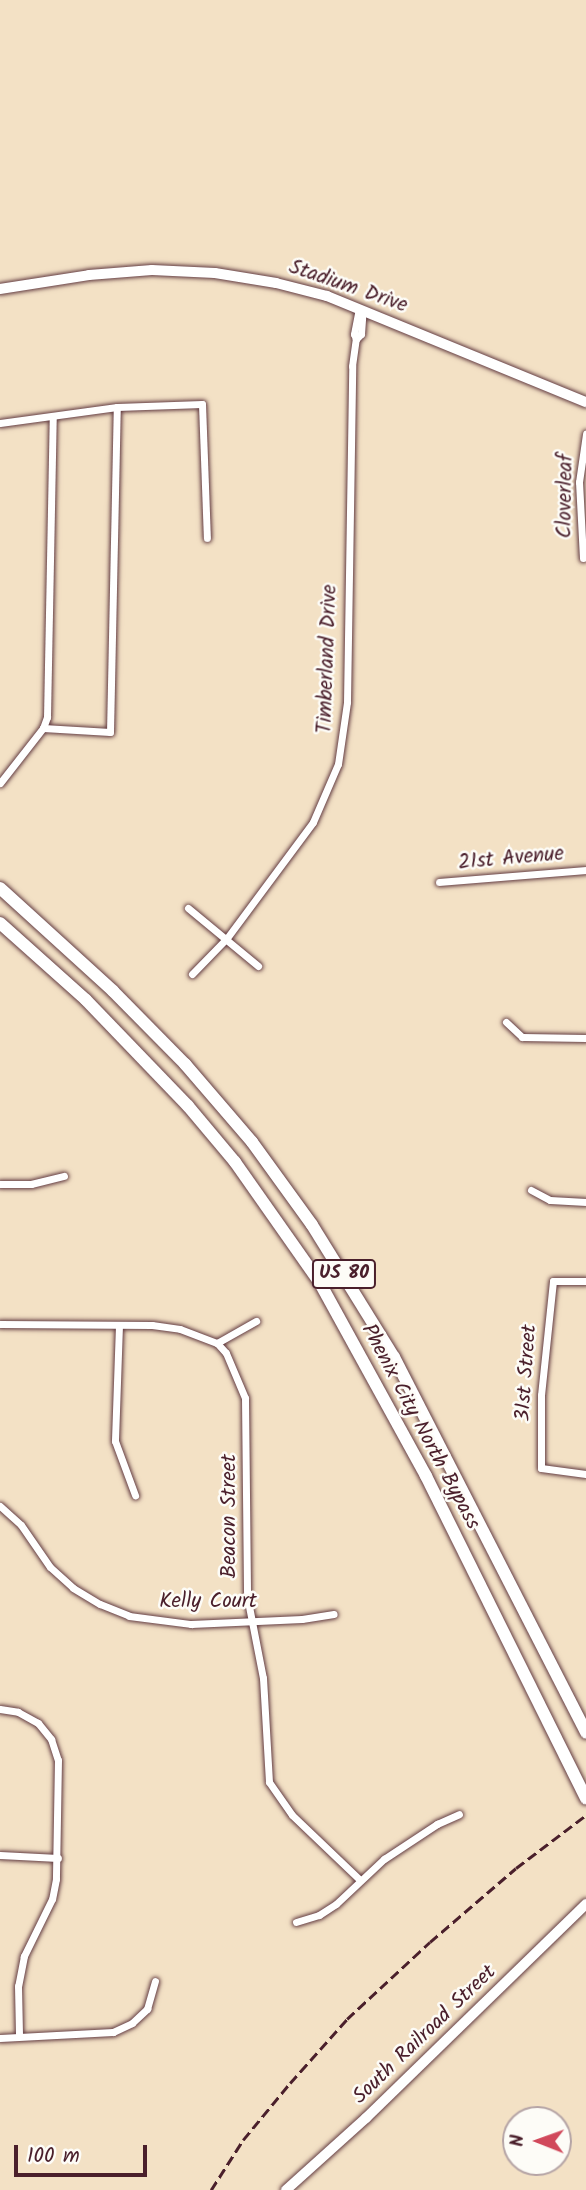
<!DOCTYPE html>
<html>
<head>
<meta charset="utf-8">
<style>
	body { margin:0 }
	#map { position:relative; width:586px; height:2190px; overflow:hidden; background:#f3e1c5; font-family:Kalam,sans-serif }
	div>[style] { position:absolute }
	.roads { filter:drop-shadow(0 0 2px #633c42) drop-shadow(0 0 2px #633c42) }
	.street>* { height:7px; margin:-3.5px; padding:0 3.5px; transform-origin:3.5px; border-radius:3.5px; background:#fff }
	.secondary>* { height:10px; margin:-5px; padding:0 5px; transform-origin:5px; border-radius:5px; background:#fff }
	.highway>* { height:12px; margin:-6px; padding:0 6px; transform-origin:6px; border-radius:6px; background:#fff }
	.rail>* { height:2.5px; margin-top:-1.25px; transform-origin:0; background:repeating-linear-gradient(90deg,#4a1f2b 0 10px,transparent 0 15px) }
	span { translate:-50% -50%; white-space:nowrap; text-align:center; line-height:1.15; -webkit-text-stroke:5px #fdfcf7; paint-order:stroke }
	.shield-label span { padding:2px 5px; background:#fdfcf7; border:2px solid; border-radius:5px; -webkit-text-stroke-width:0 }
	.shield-label { font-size:19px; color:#4a1f2b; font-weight:700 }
	.street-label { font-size:21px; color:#4a1f2b }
	.north { position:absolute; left:502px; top:2106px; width:70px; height:70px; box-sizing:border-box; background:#fdfcf7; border:2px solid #b5a4a5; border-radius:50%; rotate:271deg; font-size:19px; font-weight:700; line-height:28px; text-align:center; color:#4a1f2b }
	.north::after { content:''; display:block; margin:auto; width:24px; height:32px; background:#d1495b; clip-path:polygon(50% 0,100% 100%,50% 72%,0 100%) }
	.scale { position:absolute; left:14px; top:2145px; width:133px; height:32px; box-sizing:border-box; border:4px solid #4a1f2b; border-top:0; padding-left:9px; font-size:21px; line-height:24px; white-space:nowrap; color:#4a1f2b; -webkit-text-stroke:5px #fdfcf7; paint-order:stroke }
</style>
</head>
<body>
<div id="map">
	<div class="roads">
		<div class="street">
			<div style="left:356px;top:339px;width:5px;rotate:-112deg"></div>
			<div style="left:354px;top:334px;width:25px;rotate:-79deg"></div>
			<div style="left:0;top:423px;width:118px;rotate:-7.8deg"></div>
			<div style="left:117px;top:407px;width:85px;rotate:-2deg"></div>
			<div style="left:202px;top:404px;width:134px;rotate:87.9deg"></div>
			<div style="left:583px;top:558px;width:76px;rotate:-93deg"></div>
			<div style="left:579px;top:482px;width:49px;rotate:-81.7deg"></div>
			<div style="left:43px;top:728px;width:67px;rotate:3.4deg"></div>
			<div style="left:110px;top:732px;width:325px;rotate:-88.8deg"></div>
			<div style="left:0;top:783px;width:70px;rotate:-52deg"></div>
			<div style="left:43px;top:728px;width:12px;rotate:-70deg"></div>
			<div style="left:47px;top:717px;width:299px;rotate:-88.9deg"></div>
			<div style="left:439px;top:882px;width:147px;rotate:-4.7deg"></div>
			<div style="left:188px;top:908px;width:91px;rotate:39.6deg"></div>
			<div style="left:192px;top:974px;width:50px;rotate:-45.8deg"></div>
			<div style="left:227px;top:938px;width:144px;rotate:-53.4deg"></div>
			<div style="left:313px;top:822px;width:63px;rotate:-66.7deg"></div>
			<div style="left:338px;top:764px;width:63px;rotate:-81.7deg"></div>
			<div style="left:347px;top:702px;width:336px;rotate:-89.1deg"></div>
			<div style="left:352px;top:366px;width:27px;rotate:-82deg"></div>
			<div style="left:356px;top:339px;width:7px;rotate:-45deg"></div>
			<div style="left:361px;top:334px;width:16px;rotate:-86deg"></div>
			<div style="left:362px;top:318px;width:9px;rotate:-108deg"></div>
			<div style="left:506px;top:1022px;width:22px;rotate:43deg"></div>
			<div style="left:522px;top:1037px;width:64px;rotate:0.9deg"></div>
			<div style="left:0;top:1184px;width:31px"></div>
			<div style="left:31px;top:1184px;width:34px;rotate:-14deg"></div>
			<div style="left:531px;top:1190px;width:21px;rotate:28deg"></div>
			<div style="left:550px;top:1200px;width:36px;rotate:3deg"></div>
			<div style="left:586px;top:1281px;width:33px;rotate:180deg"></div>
			<div style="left:553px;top:1281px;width:115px;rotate:96deg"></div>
			<div style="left:541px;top:1395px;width:73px;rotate:90deg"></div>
			<div style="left:541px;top:1468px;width:45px;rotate:7.6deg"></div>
			<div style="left:0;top:1324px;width:152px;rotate:0.4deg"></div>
			<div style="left:152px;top:1325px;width:28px;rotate:8deg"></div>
			<div style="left:180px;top:1329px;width:40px;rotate:21deg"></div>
			<div style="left:217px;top:1343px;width:13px;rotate:48deg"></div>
			<div style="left:226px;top:1353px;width:49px;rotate:67.1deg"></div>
			<div style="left:245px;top:1398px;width:198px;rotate:89.4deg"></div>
			<div style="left:247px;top:1596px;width:84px;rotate:79deg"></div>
			<div style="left:263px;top:1678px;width:104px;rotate:86.7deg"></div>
			<div style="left:269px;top:1782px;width:40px;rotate:55.1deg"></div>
			<div style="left:292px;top:1815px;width:93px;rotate:43.7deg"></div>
			<div style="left:119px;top:1325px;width:116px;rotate:92deg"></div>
			<div style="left:115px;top:1441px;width:58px;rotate:69.7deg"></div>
			<div style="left:217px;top:1343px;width:45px;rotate:-29.4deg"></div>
			<div style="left:0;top:1506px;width:28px;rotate:42deg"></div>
			<div style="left:21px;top:1525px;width:51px;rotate:55.4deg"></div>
			<div style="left:50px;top:1567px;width:31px;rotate:42deg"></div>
			<div style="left:73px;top:1588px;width:31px;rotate:31deg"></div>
			<div style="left:100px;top:1604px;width:31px;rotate:22deg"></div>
			<div style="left:129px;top:1616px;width:63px;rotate:7.4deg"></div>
			<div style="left:191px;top:1624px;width:111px;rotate:-2.6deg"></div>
			<div style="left:302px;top:1619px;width:32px;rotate:-9deg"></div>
			<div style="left:0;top:1709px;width:18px;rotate:9deg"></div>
			<div style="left:18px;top:1712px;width:23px;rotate:29deg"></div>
			<div style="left:38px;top:1723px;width:21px;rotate:51deg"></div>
			<div style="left:51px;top:1739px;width:22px;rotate:72deg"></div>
			<div style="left:58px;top:1760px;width:119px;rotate:91deg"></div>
			<div style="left:56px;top:1879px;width:20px;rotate:101deg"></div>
			<div style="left:52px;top:1899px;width:64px;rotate:116.2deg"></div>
			<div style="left:24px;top:1956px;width:31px;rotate:101deg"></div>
			<div style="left:18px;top:1986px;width:49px;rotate:88.8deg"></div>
			<div style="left:0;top:1855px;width:58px;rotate:3deg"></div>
			<div style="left:296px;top:1922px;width:24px;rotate:-17deg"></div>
			<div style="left:319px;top:1915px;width:20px;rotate:-33deg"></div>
			<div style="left:336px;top:1904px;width:66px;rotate:-43.2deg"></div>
			<div style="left:384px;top:1859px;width:64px;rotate:-33.4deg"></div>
			<div style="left:437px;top:1824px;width:24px;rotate:-24deg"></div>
			<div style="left:0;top:2038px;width:113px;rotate:-3deg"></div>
			<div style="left:113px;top:2032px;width:21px;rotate:-25deg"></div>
			<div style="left:132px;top:2023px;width:21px;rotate:-43deg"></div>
			<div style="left:147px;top:2009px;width:29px;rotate:-74deg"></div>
		</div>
		<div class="secondary">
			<div style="left:0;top:289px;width:90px;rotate:-8.9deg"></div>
			<div style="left:89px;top:275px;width:63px;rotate:-4.5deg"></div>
			<div style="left:152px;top:270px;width:63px;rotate:2.7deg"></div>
			<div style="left:215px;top:273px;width:62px;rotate:9.3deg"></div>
			<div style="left:276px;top:283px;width:53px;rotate:14.3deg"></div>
			<div style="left:327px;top:296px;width:280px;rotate:22.3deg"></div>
			<div style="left:286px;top:2190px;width:108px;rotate:-42deg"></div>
			<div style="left:366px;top:2118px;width:307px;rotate:-44.2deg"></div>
		</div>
		<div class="highway">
			<div style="left:0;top:888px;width:153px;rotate:42.3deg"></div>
			<div style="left:113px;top:991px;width:103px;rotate:45.4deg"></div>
			<div style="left:185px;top:1064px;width:103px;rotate:49.3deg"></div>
			<div style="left:252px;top:1142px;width:102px;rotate:54.1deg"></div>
			<div style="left:312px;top:1225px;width:155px;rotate:58.2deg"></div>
			<div style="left:394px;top:1357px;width:422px;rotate:62.9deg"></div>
			<div style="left:0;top:923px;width:115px;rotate:41.8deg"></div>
			<div style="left:86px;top:1000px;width:147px;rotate:46.1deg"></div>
			<div style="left:188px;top:1106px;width:73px;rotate:50deg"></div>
			<div style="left:235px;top:1162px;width:148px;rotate:54.9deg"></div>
			<div style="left:320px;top:1283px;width:220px;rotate:61.2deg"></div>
			<div style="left:426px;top:1476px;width:360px;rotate:63.6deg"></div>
		</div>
	</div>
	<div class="rail">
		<div style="left:211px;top:2190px;width:59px;rotate:-57.4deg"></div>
		<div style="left:243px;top:2140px;width:74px;rotate:-50.5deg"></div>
		<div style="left:290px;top:2083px;width:86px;rotate:-48.3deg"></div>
		<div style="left:347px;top:2019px;width:113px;rotate:-42.9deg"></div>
		<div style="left:430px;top:1942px;width:113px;rotate:-40.7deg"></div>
		<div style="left:516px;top:1868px;width:88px;rotate:-37.1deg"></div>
	</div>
	<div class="shield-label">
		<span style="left:344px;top:1274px">US 80</span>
	</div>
	<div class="street-label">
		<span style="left:348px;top:287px;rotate:19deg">Stadium Drive</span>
		<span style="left:566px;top:496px;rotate:-89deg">Cloverleaf</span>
		<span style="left:328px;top:659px;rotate:-88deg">Timberland Drive</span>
		<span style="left:511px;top:859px;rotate:-5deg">21st Avenue</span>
		<span style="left:527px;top:1373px;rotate:-86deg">31st Street</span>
		<span style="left:420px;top:1427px;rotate:62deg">Phenix City North Bypass</span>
		<span style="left:230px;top:1516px;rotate:-90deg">Beacon Street</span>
		<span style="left:208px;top:1602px">Kelly Court</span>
		<span style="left:425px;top:2035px;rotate:-44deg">South Railroad Street</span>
	</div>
	<div class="north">N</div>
	<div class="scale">100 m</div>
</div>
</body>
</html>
